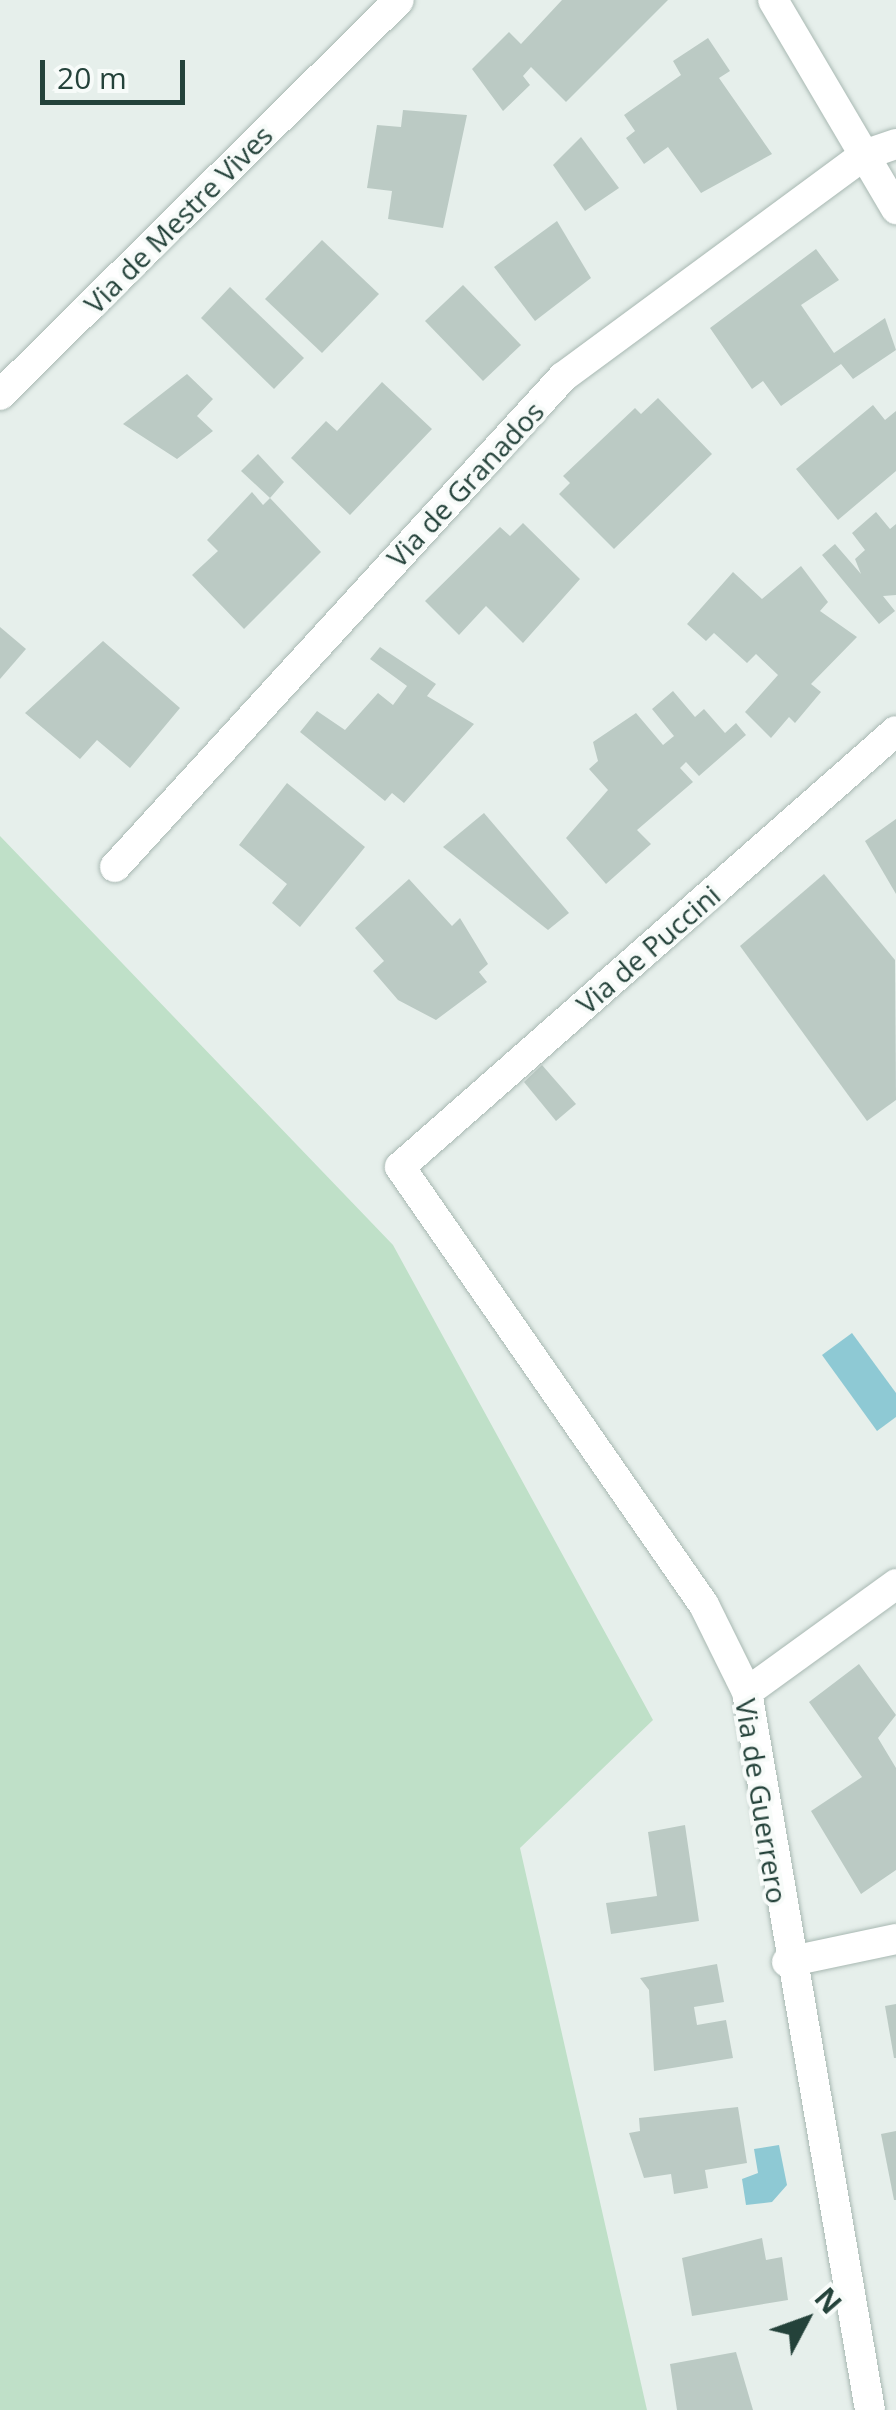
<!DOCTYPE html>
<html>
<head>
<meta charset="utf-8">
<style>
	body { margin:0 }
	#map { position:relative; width:896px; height:2410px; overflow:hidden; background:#e6efeb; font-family:"Open Sans",sans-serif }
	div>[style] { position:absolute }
	.green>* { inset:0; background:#bfe0c8 }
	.water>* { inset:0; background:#8ec9d4 }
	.building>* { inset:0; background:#bbcac4 }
	.roads { filter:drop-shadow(0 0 2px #a8b8b2) drop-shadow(0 0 2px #a8b8b2) }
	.minor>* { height:30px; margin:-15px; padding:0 15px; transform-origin:15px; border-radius:15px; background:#fff }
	span { translate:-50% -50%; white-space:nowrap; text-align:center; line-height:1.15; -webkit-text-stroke:8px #f7fbf9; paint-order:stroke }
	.street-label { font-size:28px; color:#24423a }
	.north { position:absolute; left:756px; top:2270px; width:100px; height:100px; -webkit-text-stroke:8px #f7fbf9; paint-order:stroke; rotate:49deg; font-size:28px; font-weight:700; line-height:40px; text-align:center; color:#24423a }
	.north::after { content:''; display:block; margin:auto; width:35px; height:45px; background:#24423a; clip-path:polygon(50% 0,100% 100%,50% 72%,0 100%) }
	.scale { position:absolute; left:40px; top:60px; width:145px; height:45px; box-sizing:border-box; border:5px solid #24423a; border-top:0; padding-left:12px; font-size:30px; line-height:35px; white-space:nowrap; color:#24423a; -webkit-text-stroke:8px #f7fbf9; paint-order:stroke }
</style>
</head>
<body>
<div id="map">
	<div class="green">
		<div style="clip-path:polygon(0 836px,393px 1245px,653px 1720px,520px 1848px,647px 2410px,0 2410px)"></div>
	</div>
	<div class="water">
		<div style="clip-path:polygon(852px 1333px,896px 1393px,896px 1417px,877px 1431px,822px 1355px)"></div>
		<div style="clip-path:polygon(779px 2145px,787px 2185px,772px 2202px,746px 2205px,742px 2179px,758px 2173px,754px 2149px)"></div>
	</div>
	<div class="building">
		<div style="clip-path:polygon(562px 0,668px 0,566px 102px,531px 67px,523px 76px,530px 85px,503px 111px,472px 69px,509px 32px,521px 44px)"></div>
		<div style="clip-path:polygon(708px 38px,730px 71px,719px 78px,772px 154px,701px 193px,668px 147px,644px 164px,626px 138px,635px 131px,624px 115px,681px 75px,673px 61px)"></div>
		<div style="clip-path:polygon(403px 110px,467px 115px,443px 228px,388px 219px,392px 191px,367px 188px,377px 125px,401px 127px)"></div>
		<div style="clip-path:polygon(581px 137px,619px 188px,585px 211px,553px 165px)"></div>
		<div style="clip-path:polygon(557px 221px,591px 278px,535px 321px,494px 267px)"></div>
		<div style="clip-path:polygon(322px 240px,379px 294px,322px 353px,265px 299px)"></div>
		<div style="clip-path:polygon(816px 249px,839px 280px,801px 305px,834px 353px,885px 318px,896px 350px,853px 379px,841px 364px,781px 406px,763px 381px,752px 389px,710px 328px)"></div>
		<div style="clip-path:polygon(463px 285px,521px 345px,483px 381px,425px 321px)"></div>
		<div style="clip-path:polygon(230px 287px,304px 358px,274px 389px,201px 318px)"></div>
		<div style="clip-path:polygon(187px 374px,213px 399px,197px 416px,213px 431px,177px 459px,123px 424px)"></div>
		<div style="clip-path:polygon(382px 382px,432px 429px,350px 515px,291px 458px,326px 421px,337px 431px)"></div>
		<div style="clip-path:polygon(658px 398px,712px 454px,614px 549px,559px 494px,570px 483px,563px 476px,635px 408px,641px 414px)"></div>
		<div style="clip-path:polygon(873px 405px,885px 420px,896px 411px,896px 471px,838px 520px,796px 469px)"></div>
		<div style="clip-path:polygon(258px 454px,284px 482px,270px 498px,241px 471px)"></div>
		<div style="clip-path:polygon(252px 492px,263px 505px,270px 498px,321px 552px,244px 629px,192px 575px,218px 551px,207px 540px)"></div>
		<div style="clip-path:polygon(876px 512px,890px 529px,896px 524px,896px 595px,883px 596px,895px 611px,879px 624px,822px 555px,835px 544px,861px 574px,855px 559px,865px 550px,852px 533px)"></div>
		<div style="clip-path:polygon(523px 523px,580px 579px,523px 643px,486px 606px,459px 635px,425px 601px,500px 527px,510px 536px)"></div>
		<div style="clip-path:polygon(801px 566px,828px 602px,820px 611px,857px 637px,811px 684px,821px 692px,795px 723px,789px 717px,771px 738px,745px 712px,778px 675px,756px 654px,747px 663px,714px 633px,706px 641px,687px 624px,733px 572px,762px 599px)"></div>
		<div style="clip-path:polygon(0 627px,26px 649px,0 679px)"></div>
		<div style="clip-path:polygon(103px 641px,180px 708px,130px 768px,97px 740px,80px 759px,25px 713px)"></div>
		<div style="clip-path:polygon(380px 647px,436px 684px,427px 696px,474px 724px,404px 803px,392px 793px,385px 801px,300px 732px,317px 711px,345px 730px,378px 693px,393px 705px,407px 686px,370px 659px)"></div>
		<div style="clip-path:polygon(673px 691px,695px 717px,704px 709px,725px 733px,736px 723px,746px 735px,699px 776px,686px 762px,680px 768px,693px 782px,637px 830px,651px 844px,606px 884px,566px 838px,608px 790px,589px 769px,598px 761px,593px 742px,636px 713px,663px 745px,674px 736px,652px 709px)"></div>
		<div style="clip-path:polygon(287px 783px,365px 847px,300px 927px,272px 903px,287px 884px,239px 845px)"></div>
		<div style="clip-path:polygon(484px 813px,569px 913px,548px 930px,443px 847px)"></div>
		<div style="clip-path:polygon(896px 819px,896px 894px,865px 841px)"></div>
		<div style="clip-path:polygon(824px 874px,895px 960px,896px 1100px,867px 1121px,740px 946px)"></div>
		<div style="clip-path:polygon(409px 879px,452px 926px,460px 918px,488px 964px,479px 972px,487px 982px,436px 1020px,398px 1000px,373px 971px,384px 961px,355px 928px)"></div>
		<div style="clip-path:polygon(542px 1065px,576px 1104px,556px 1121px,524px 1082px)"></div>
		<div style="clip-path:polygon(859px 1664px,896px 1715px,878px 1738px,896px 1768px,896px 1870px,861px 1894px,811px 1811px,862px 1777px,809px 1702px)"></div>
		<div style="clip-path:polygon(685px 1825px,699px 1921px,611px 1934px,606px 1903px,657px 1896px,648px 1832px)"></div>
		<div style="clip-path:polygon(717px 1964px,724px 2002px,694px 2007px,697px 2025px,726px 2020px,733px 2058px,654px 2071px,649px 1990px,640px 1978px)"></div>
		<div style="clip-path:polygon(896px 2004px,896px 2058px,894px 2058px,885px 2006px)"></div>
		<div style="clip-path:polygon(738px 2107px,747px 2163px,705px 2170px,708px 2188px,674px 2194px,671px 2174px,644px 2178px,629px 2133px,640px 2131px,639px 2118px)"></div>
		<div style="clip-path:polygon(896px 2131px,896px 2200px,894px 2200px,881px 2134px)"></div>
		<div style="clip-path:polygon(762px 2238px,766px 2260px,782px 2257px,788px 2300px,692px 2316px,682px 2258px)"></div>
		<div style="clip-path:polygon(736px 2352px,753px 2410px,677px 2410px,670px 2364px)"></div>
	</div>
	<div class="roads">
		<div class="minor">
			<div style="left:773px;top:0;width:243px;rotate:59.5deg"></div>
			<div style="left:0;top:395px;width:561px;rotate:-44.71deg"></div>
			<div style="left:115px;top:867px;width:664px;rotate:-47.56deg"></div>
			<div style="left:563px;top:377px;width:374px;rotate:-36.4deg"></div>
			<div style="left:864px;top:155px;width:34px;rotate:-19deg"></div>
			<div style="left:747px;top:1692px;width:184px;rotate:-35.9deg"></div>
			<div style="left:787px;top:1962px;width:111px;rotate:-11.9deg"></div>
			<div style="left:870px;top:2410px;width:728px;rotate:-99.72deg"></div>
			<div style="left:747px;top:1692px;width:97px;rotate:-116.3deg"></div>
			<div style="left:704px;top:1605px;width:533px;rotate:-124.76deg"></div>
			<div style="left:400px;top:1167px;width:660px;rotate:-41.32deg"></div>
		</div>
	</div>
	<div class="street-label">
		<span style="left:178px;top:219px;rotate:-45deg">Via de Mestre Vives</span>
		<span style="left:465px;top:484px;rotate:-47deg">Via de Granados</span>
		<span style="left:648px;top:949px;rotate:-41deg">Via de Puccini</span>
		<span style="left:762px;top:1801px;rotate:81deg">Via de Guerrero</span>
	</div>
	<div class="north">N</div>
	<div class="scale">20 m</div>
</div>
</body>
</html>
